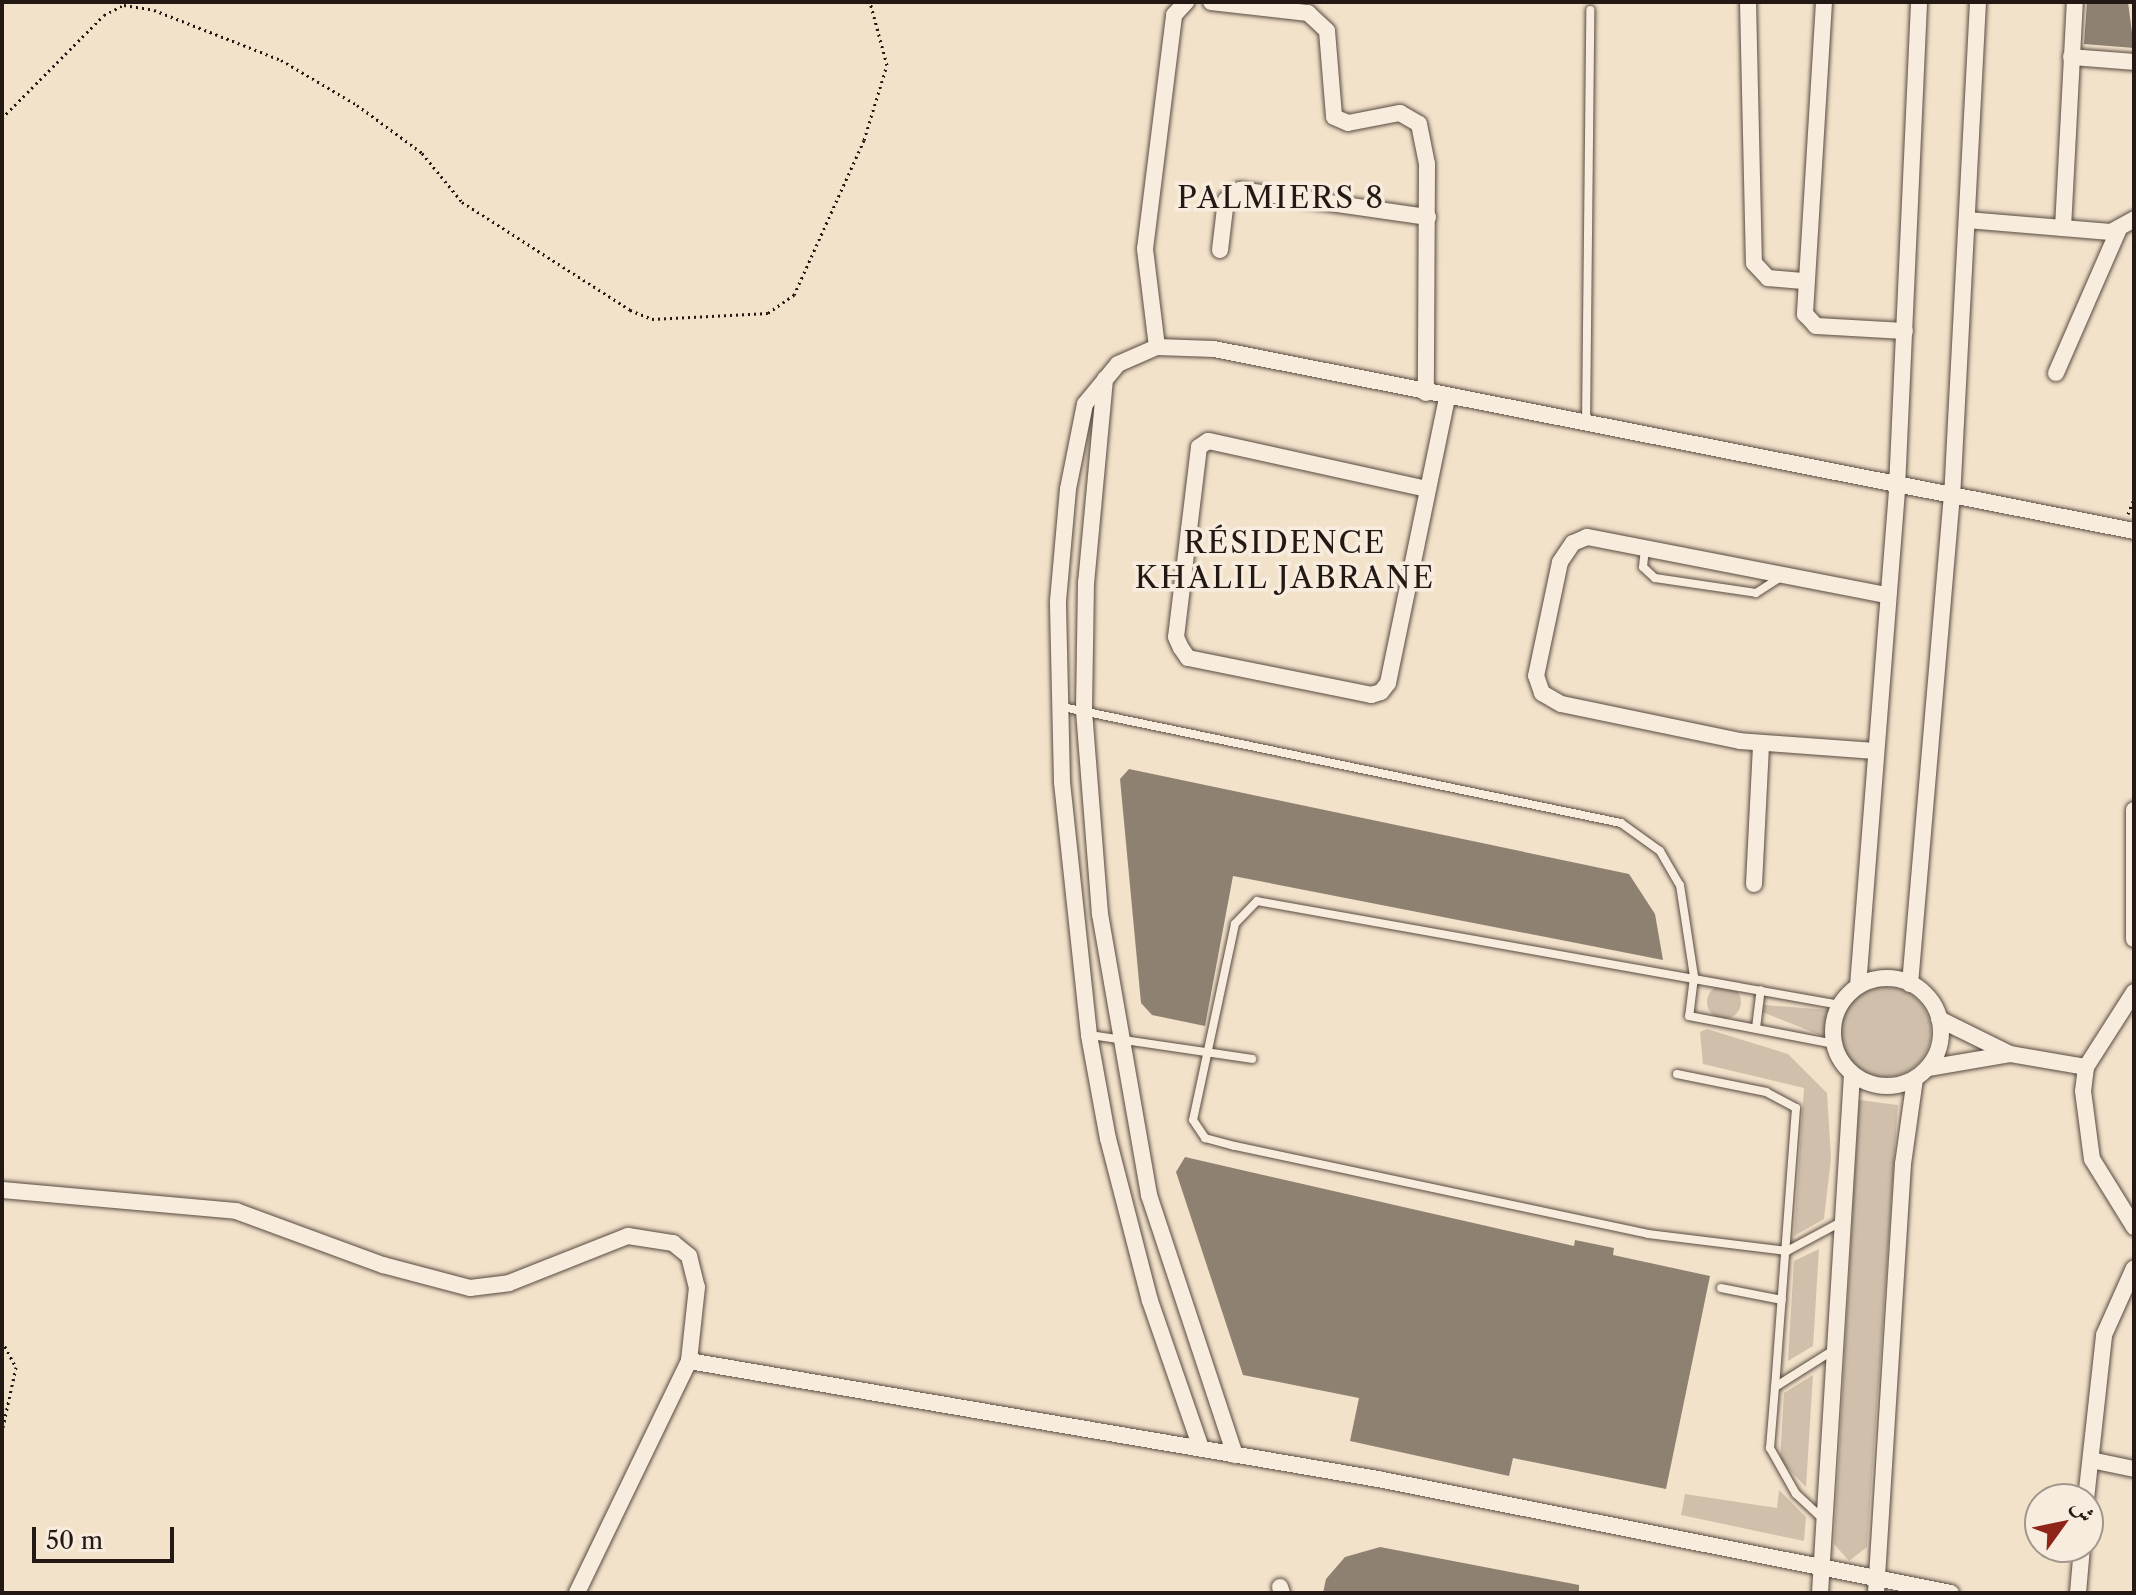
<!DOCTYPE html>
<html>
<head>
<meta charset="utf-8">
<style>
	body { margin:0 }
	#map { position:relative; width:2136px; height:1595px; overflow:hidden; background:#f3e2ca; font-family:"Libre Caslon Text",Amiri,serif }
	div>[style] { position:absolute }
	.green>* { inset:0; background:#d0c0ab }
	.round { border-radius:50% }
	.building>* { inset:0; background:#8f8172 }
	.path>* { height:3px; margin-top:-1.5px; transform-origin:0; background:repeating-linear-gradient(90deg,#231813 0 2px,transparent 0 6px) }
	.roads { filter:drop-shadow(0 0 2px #574a41) drop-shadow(0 0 2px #574a41) }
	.service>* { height:8px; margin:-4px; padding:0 4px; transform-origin:4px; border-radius:4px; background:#f7ecdd }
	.minor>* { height:16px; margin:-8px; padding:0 8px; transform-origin:8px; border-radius:8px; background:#f7ecdd }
	.minor>.ring { margin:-8px; padding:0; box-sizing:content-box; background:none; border:16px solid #f7ecdd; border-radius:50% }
	span { translate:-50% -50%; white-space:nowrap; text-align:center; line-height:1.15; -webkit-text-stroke:7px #f7ecdd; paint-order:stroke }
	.quarter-label { font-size:30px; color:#231813; letter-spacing:2px }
	.frame { position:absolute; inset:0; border:4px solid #231813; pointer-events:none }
	.north { position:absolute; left:2024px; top:1483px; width:80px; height:80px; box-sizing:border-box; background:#f7ecdd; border:2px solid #a2978c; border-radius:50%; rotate:57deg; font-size:22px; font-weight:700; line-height:32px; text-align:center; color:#231813 }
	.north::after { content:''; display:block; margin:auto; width:28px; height:36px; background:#8f2418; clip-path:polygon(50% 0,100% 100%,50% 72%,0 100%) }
	.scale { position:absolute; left:32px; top:1527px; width:142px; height:36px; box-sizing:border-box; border:4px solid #231813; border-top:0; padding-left:10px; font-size:24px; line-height:28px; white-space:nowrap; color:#231813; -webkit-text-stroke:6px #f7ecdd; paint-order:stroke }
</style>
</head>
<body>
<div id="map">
	<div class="green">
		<div class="round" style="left:1707px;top:985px;width:34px;height:34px"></div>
		<div class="round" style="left:1841px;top:987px;width:90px;height:90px"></div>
		<div style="clip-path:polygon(1764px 1005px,1829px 1010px,1825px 1037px,1762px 1012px)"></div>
		<div style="clip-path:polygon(1707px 1029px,1788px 1054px,1827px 1093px,1831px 1158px,1824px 1219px,1794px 1236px,1804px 1088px,1703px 1064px,1700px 1032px)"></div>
		<div style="clip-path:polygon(1859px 1100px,1898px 1105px,1867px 1547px,1849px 1561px,1834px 1544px)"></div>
		<div style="clip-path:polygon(1819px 1249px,1813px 1346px,1788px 1361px,1794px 1261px)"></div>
		<div style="clip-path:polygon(1813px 1375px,1806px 1487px,1780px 1460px,1784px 1393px)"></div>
		<div style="clip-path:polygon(1779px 1490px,1806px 1517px,1804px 1541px,1681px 1515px,1685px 1494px,1777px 1508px)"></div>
	</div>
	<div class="building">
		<div style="clip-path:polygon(2087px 2px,2128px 2px,2134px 48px,2084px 44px)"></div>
		<div style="clip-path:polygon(1129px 769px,1629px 874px,1655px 914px,1663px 960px,1233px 876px,1205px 1026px,1152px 1015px,1141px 1003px,1120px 779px)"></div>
		<div style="clip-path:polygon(1185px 1157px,1574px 1246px,1575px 1240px,1614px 1248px,1613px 1255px,1710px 1276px,1666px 1489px,1513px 1458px,1509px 1476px,1350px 1441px,1359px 1398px,1243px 1375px,1176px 1172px)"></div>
		<div style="clip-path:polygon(1380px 1547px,1579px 1585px,1579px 1593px,1323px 1593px,1326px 1579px,1345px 1557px)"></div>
	</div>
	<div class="path">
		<div style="left:2px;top:118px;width:145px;rotate:-45.3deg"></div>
		<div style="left:104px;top:15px;width:22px;rotate:-27deg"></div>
		<div style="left:124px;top:5px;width:30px;rotate:9deg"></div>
		<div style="left:154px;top:10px;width:136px;rotate:21.5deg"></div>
		<div style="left:281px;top:60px;width:88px;rotate:30.6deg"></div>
		<div style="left:357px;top:105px;width:81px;rotate:36.4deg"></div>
		<div style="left:422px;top:153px;width:63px;rotate:50.8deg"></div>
		<div style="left:462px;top:202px;width:200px;rotate:32.7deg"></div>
		<div style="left:630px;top:310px;width:24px;rotate:22deg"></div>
		<div style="left:652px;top:319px;width:116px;rotate:-3deg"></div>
		<div style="left:768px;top:313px;width:32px;rotate:-35deg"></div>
		<div style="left:794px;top:295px;width:170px;rotate:-65.7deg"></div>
		<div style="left:864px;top:140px;width:78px;rotate:-73deg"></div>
		<div style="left:887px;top:65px;width:65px;rotate:-105.1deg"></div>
		<div style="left:2128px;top:514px;width:16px;rotate:-68deg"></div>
		<div style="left:2px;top:1341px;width:30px;rotate:62deg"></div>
		<div style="left:16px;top:1367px;width:66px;rotate:102.3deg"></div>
	</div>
	<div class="roads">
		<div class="service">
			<div style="left:1586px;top:425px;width:415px;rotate:-89.4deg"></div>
			<div style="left:1645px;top:548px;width:19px;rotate:96deg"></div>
			<div style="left:1643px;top:567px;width:16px;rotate:43deg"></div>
			<div style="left:1655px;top:578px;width:102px;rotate:8.4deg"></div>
			<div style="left:1756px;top:593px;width:27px;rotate:-33deg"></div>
			<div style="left:1058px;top:706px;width:575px;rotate:11.74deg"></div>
			<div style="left:1621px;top:823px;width:48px;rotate:35.7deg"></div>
			<div style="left:1660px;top:851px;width:39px;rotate:60deg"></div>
			<div style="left:1680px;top:885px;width:93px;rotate:81.3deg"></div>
			<div style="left:1694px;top:977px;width:39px;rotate:97deg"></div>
			<div style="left:1689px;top:1016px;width:148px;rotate:10.9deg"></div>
			<div style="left:1840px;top:1005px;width:592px;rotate:-169.89deg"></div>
			<div style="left:1257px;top:901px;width:32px;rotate:134deg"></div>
			<div style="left:1235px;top:924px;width:200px;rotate:102.1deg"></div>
			<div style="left:1193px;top:1120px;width:22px;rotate:56deg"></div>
			<div style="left:1205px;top:1138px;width:31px;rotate:15deg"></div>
			<div style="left:1235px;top:1146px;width:422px;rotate:12deg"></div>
			<div style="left:1648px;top:1234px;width:140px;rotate:7deg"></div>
			<div style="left:1787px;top:1251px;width:64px;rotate:-28.2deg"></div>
			<div style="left:1756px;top:1028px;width:38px;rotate:-83deg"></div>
			<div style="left:1090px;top:1035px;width:164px;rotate:8.4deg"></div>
			<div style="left:1677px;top:1074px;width:91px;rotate:11.4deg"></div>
			<div style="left:1766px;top:1092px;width:34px;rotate:28deg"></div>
			<div style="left:1796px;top:1108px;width:280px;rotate:94.3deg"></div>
			<div style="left:1721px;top:1288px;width:62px;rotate:11.1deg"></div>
			<div style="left:1823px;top:1519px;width:37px;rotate:-137deg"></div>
			<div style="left:1796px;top:1494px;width:53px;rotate:-119.5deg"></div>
			<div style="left:1770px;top:1448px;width:61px;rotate:-85.3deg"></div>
			<div style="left:1775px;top:1387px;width:71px;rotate:-32.3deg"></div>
		</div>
		<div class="minor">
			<div style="left:1211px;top:2px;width:98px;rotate:6.5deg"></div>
			<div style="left:1308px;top:13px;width:26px;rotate:43deg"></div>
			<div style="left:1327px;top:31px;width:86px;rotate:85.3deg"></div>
			<div style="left:1334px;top:117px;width:15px;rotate:23deg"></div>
			<div style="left:1348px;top:123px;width:53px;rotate:-10.9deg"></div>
			<div style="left:1400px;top:113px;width:22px;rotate:30deg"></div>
			<div style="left:1419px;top:124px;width:41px;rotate:78.7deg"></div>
			<div style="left:1427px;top:164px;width:229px;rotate:90.3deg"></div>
			<div style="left:1748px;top:2px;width:261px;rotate:88.7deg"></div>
			<div style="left:1754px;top:263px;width:21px;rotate:47deg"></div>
			<div style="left:1768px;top:278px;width:38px;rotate:5deg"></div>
			<div style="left:1824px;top:2px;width:313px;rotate:93.5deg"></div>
			<div style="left:1805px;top:314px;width:16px;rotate:47deg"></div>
			<div style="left:1816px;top:326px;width:89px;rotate:3.2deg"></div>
			<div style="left:2071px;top:57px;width:63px;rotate:4.5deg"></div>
			<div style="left:1967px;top:220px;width:144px;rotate:4.8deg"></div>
			<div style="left:2111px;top:232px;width:26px;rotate:-29deg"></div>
			<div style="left:2063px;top:228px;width:226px;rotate:-87deg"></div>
			<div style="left:1220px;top:250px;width:50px;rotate:-83.2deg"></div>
			<div style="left:1226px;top:200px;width:17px;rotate:-36deg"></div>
			<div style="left:1240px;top:190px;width:190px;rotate:8.2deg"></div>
			<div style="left:1157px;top:347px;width:99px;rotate:-97deg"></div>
			<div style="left:1145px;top:249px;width:236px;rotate:-82.9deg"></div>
			<div style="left:1174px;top:15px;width:18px;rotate:-47deg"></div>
			<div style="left:2056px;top:373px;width:155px;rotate:-66.4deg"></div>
			<div style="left:1105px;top:379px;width:204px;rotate:95.3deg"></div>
			<div style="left:1086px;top:582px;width:129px;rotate:90.9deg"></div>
			<div style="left:1084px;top:711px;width:204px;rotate:85.5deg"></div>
			<div style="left:1100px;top:914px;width:285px;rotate:80.1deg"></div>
			<div style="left:1149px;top:1195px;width:274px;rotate:71.7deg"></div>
			<div style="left:1427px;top:489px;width:224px;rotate:-167.6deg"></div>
			<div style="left:1208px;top:441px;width:11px;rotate:146deg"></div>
			<div style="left:1199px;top:447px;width:191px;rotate:96.9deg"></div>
			<div style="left:1176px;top:637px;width:12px;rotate:66deg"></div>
			<div style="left:1181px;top:648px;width:12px;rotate:55deg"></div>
			<div style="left:1188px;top:658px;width:187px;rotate:11.4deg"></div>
			<div style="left:1371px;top:695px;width:10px;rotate:-17deg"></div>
			<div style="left:1381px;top:692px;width:11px;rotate:-52deg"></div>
			<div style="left:1388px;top:683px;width:292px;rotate:-78.3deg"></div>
			<div style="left:1875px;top:751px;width:135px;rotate:-175.8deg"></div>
			<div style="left:1740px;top:741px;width:183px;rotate:-168.3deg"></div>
			<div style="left:1561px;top:704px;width:22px;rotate:-150deg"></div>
			<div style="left:1542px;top:693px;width:18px;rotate:-109deg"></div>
			<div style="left:1536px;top:676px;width:116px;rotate:-78.1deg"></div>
			<div style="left:1560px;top:562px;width:23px;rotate:-56deg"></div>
			<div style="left:1573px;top:543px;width:15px;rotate:-23deg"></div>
			<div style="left:1587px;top:537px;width:305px;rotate:11deg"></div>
			<div style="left:2134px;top:810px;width:129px;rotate:90deg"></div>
			<div style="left:1754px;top:884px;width:139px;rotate:-87.1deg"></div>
			<div class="ring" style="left:1833px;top:978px;width:92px;height:92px"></div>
			<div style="left:1910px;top:984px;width:488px;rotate:-85.1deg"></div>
			<div style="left:1952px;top:498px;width:497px;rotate:-87deg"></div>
			<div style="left:1858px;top:986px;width:500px;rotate:-85.5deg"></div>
			<div style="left:1897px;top:488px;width:486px;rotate:-87.4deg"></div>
			<div style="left:2134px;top:992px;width:89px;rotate:122.6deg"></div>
			<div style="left:2086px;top:1067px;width:24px;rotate:97deg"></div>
			<div style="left:2083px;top:1091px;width:69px;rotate:82.5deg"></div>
			<div style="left:2092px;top:1159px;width:80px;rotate:58.3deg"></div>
			<div style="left:1939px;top:1019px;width:79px;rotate:26.2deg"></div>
			<div style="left:1928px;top:1068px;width:83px;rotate:-9.7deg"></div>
			<div style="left:2010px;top:1054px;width:77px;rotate:9.7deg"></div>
			<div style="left:2px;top:1190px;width:235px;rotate:5.1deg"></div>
			<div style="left:236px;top:1211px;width:157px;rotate:20.2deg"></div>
			<div style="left:383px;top:1265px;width:90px;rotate:14.8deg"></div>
			<div style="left:470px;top:1288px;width:39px;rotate:-7deg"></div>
			<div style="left:509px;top:1283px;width:128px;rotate:-21.6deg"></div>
			<div style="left:628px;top:1236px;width:46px;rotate:8.8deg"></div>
			<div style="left:673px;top:1243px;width:21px;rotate:39deg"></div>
			<div style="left:689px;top:1256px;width:32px;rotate:76deg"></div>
			<div style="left:697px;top:1287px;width:74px;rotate:96.2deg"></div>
			<div style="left:689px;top:1361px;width:258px;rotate:115.8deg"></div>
			<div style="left:689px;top:1361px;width:699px;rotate:9.72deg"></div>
			<div style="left:1378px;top:1479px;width:584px;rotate:11.25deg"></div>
			<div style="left:1201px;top:1448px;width:156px;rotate:-109.1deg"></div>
			<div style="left:1150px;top:1301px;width:167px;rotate:-104.5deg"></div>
			<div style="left:1108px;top:1139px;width:106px;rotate:-100.4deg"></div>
			<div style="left:1089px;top:1035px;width:254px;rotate:-96.1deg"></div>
			<div style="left:1062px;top:782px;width:181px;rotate:-91.3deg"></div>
			<div style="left:1058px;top:601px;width:112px;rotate:-84.9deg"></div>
			<div style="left:1068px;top:489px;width:87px;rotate:-78.7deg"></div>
			<div style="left:1085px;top:404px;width:52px;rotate:-50.5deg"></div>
			<div style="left:1118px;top:364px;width:43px;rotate:-23.6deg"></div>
			<div style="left:1157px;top:347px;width:57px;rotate:2deg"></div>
			<div style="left:1214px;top:349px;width:938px;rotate:11.19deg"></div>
			<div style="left:2091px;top:1460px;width:44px;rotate:11.8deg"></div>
			<div style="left:2086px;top:1499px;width:165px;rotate:-83.7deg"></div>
			<div style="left:2104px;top:1335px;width:73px;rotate:-65.9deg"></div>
			<div style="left:1280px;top:1587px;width:6px;rotate:72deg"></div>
			<div style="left:1820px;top:1593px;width:520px;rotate:-86.47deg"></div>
			<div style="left:1876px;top:1593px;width:430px;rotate:-86.4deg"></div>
			<div style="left:1903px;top:1164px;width:86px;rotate:-82deg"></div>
			<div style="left:2078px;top:1593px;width:46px;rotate:-85deg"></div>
		</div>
	</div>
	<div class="quarter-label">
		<span style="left:1281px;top:198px">PALMIERS 8</span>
		<span style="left:1285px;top:560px">RÉSIDENCE<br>KHALIL JABRANE</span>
	</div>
	<div class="frame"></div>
	<div class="north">ش</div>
	<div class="scale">50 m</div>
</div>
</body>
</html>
